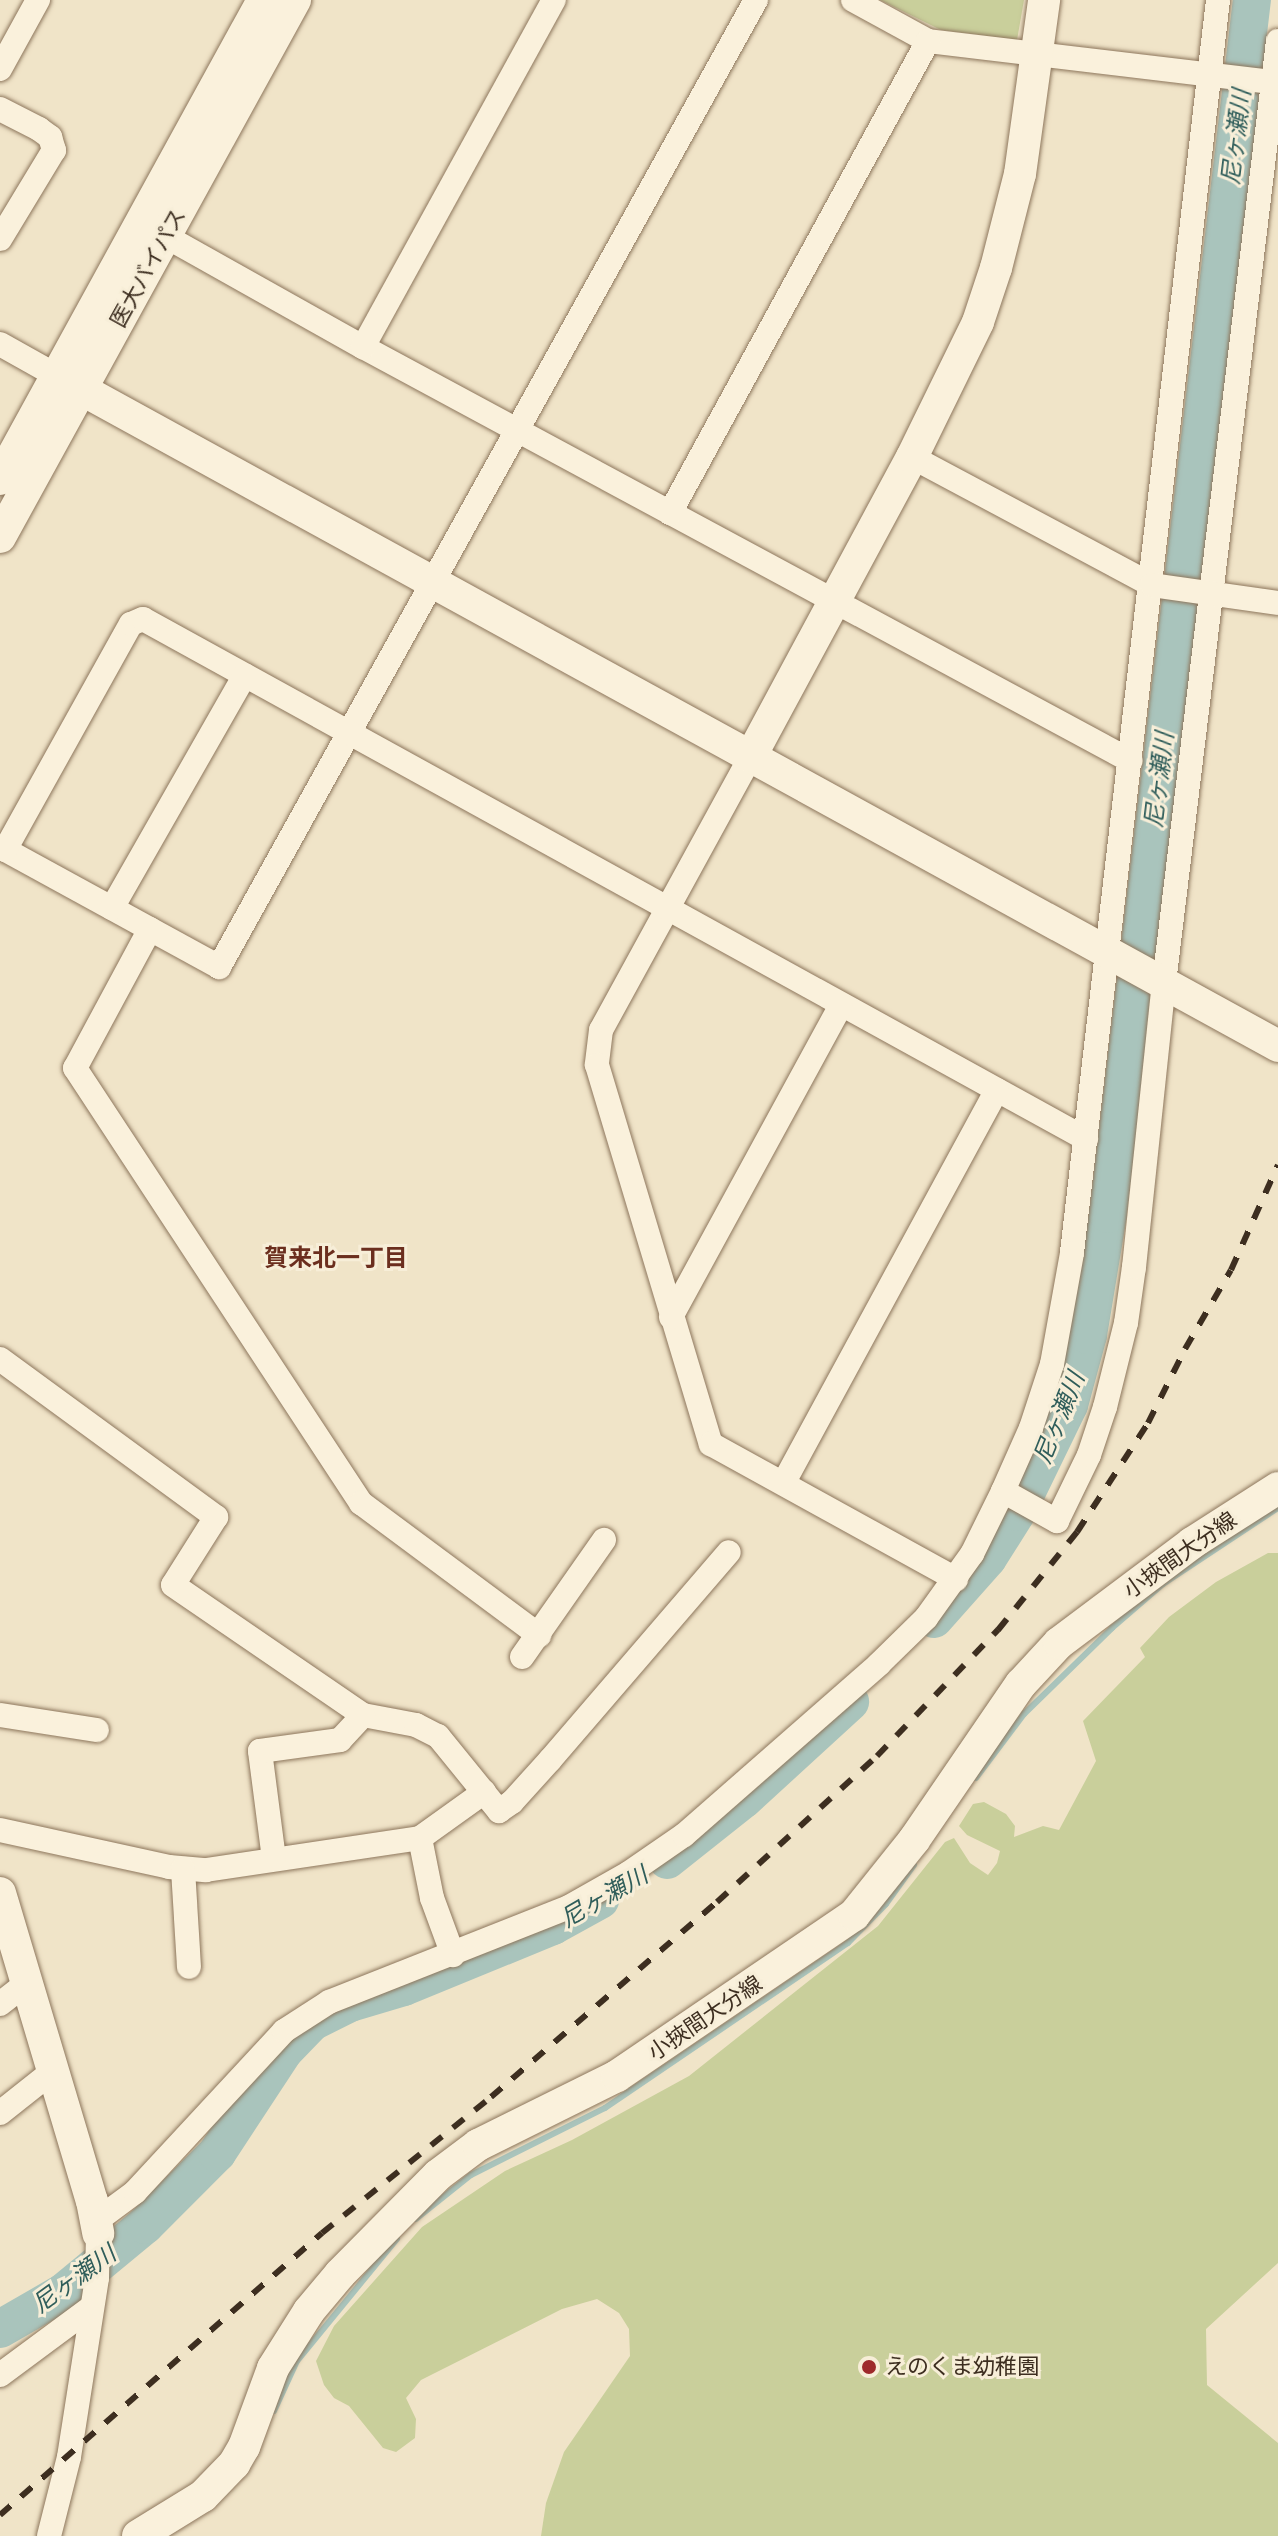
<!DOCTYPE html>
<html>
<head>
<meta charset="utf-8">
<style>
	body { margin:0 }
	#map { position:relative; width:1278px; height:2536px; overflow:hidden; background:#f0e4c8; font-family:"Libre Baskerville","Noto Sans JP",serif }
	div>[style] { position:absolute }
	.green>* { inset:0; background:#c9cf9b }
	.stream>* { height:6px; margin:-3px; padding:0 3px; transform-origin:3px; border-radius:3px; background:#a9c4bc }
	.river>* { height:38px; margin:-19px; padding:0 19px; transform-origin:19px; border-radius:19px; background:#a9c4bc }
	.roads { filter:drop-shadow(0 0 2px #8d765c) drop-shadow(0 0 2px #8d765c) }
	.street>* { height:24px; margin:-12px; padding:0 12px; transform-origin:12px; border-radius:12px; background:#faf1dc }
	.secondary>* { height:32px; margin:-16px; padding:0 16px; transform-origin:16px; border-radius:16px; background:#faf1dc }
	.rail>* { height:6px; margin-top:-3px; transform-origin:0; background:repeating-linear-gradient(90deg,#3d2e20 0 14px,transparent 0 28px) }
	.dots>* { width:22px; height:22px; translate:-50% -50%; box-sizing:border-box; border:4px solid #f7eed8; border-radius:50% }
	span { translate:-50% -50%; white-space:nowrap; text-align:center; line-height:1.15; -webkit-text-stroke:6px #f7eed8; paint-order:stroke }
	.street-label { font-size:22px; color:#3d2e20 }
	.poi-label { font-size:22px; color:#3d2e20 }
	.left { translate:0 -50%; text-align:left }
	.water-label { font-size:24px; color:#2f5d5a; font-style:italic }
	.neighbourhood-label { font-size:24px; color:#6b2e1e; font-weight:700 }
</style>
</head>
<body>
<div id="map">
	<div class="green">
		<div style="clip-path:polygon(880px 0,1024px 0,1017px 40px,941px 30px)"></div>
		<div style="clip-path:polygon(1268px 1553px,1278px 1553px,1278px 2263px,1206px 2329px,1207px 2385px,1278px 2443px,1278px 2536px,541px 2536px,546px 2503px,564px 2452px,630px 2356px,629px 2329px,619px 2313px,597px 2299px,562px 2309px,421px 2380px,406px 2398px,416px 2419px,415px 2438px,396px 2452px,383px 2448px,349px 2406px,334px 2398px,324px 2385px,316px 2361px,334px 2326px,422px 2227px,505px 2171px,572px 2140px,689px 2076px,878px 1926px,945px 1842px,954px 1838px,970px 1863px,988px 1875px,997px 1863px,1000px 1851px,967px 1835px,959px 1826px,973px 1804px,984px 1802px,1006px 1814px,1015px 1826px,1014px 1837px,1043px 1826px,1059px 1830px,1096px 1761px,1083px 1721px,1145px 1657px,1140px 1648px,1169px 1617px,1216px 1582px)"></div>
	</div>
	<div class="stream">
		<div style="left:976px;top:1778px;width:80px;rotate:-53.1deg"></div>
		<div style="left:1024px;top:1714px;width:123px;rotate:-44.3deg"></div>
		<div style="left:1112px;top:1628px;width:67px;rotate:-40.8deg"></div>
		<div style="left:1163px;top:1584px;width:138px;rotate:-33.5deg"></div>
		<div style="left:416px;top:2219px;width:70px;rotate:-38.7deg"></div>
		<div style="left:471px;top:2175px;width:150px;rotate:-26.6deg"></div>
		<div style="left:605px;top:2108px;width:294px;rotate:-34.2deg"></div>
		<div style="left:848px;top:1943px;width:54px;rotate:-45.7deg"></div>
		<div style="left:886px;top:1904px;width:48px;rotate:-54.3deg"></div>
		<div style="left:274px;top:2411px;width:55px;rotate:-65.3deg"></div>
		<div style="left:297px;top:2361px;width:158px;rotate:-50.7deg"></div>
	</div>
	<div class="river">
		<div style="left:934px;top:1619px;width:81px;rotate:-48.5deg"></div>
		<div style="left:988px;top:1558px;width:54px;rotate:-57.8deg"></div>
		<div style="left:1017px;top:1512px;width:119px;rotate:-64.1deg"></div>
		<div style="left:1069px;top:1405px;width:73px;rotate:-74.8deg"></div>
		<div style="left:1088px;top:1335px;width:123px;rotate:-80.6deg"></div>
		<div style="left:1108px;top:1214px;width:1223px;rotate:-83.24deg"></div>
		<div style="left:667px;top:1860px;width:98px;rotate:-38.4deg"></div>
		<div style="left:744px;top:1799px;width:144px;rotate:-42.5deg"></div>
		<div style="left:0;top:2329px;width:74px;rotate:-30deg"></div>
		<div style="left:64px;top:2292px;width:105px;rotate:-39.6deg"></div>
		<div style="left:145px;top:2225px;width:102px;rotate:-45deg"></div>
		<div style="left:217px;top:2153px;width:122px;rotate:-56.7deg"></div>
		<div style="left:284px;top:2051px;width:40px;rotate:-46deg"></div>
		<div style="left:312px;top:2022px;width:42px;rotate:-26.6deg"></div>
		<div style="left:350px;top:2003px;width:56px;rotate:-16.5deg"></div>
		<div style="left:404px;top:1987px;width:161px;rotate:-22.3deg"></div>
		<div style="left:553px;top:1926px;width:54px;rotate:-29deg"></div>
	</div>
	<div class="roads">
		<div class="street">
			<div style="left:853px;top:0;width:85px;rotate:28.7deg"></div>
			<div style="left:928px;top:41px;width:353px;rotate:6.8deg"></div>
			<div style="left:1218px;top:0;width:1261px;rotate:96.65deg"></div>
			<div style="left:1072px;top:1253px;width:113px;rotate:100.2deg"></div>
			<div style="left:1052px;top:1364px;width:67px;rotate:108.2deg"></div>
			<div style="left:1031px;top:1428px;width:69px;rotate:114deg"></div>
			<div style="left:1003px;top:1491px;width:62px;rotate:29.1deg"></div>
			<div style="left:1057px;top:1521px;width:73px;rotate:-64.1deg"></div>
			<div style="left:1089px;top:1455px;width:51px;rotate:-71.6deg"></div>
			<div style="left:1105px;top:1407px;width:87px;rotate:-76deg"></div>
			<div style="left:1126px;top:1323px;width:57px;rotate:-81.9deg"></div>
			<div style="left:1134px;top:1267px;width:286px;rotate:-84deg"></div>
			<div style="left:1164px;top:983px;width:949px;rotate:-83.1deg"></div>
			<div style="left:0;top:69px;width:79px;rotate:-61.2deg"></div>
			<div style="left:0;top:109px;width:44px;rotate:27.1deg"></div>
			<div style="left:39px;top:129px;width:14px;rotate:36deg"></div>
			<div style="left:50px;top:137px;width:14px;rotate:73deg"></div>
			<div style="left:54px;top:150px;width:104px;rotate:121.2deg"></div>
			<div style="left:165px;top:236px;width:227px;rotate:29.3deg"></div>
			<div style="left:363px;top:347px;width:872px;rotate:28.33deg"></div>
			<div style="left:0;top:344px;width:65px;rotate:29.3deg"></div>
			<div style="left:363px;top:347px;width:396px;rotate:-61.2deg"></div>
			<div style="left:912px;top:457px;width:272px;rotate:28.1deg"></div>
			<div style="left:1152px;top:585px;width:127px;rotate:8.1deg"></div>
			<div style="left:670px;top:513px;width:538px;rotate:-61.34deg"></div>
			<div style="left:751px;top:756px;width:312px;rotate:118.7deg"></div>
			<div style="left:601px;top:1030px;width:35px;rotate:97deg"></div>
			<div style="left:597px;top:1065px;width:396px;rotate:73.3deg"></div>
			<div style="left:711px;top:1444px;width:280px;rotate:28.9deg"></div>
			<div style="left:0;top:847px;width:250px;rotate:28.7deg"></div>
			<div style="left:219px;top:967px;width:1106px;rotate:-60.96deg"></div>
			<div style="left:5px;top:850px;width:259px;rotate:-60.9deg"></div>
			<div style="left:131px;top:624px;width:13px;rotate:-23deg"></div>
			<div style="left:143px;top:619px;width:1077px;rotate:28.87deg"></div>
			<div style="left:112px;top:908px;width:268px;rotate:-60.3deg"></div>
			<div style="left:150px;top:929px;width:158px;rotate:118.3deg"></div>
			<div style="left:75px;top:1068px;width:521px;rotate:56.68deg"></div>
			<div style="left:361px;top:1503px;width:222px;rotate:36.6deg"></div>
			<div style="left:671px;top:1317px;width:355px;rotate:-61.4deg"></div>
			<div style="left:0;top:1359px;width:268px;rotate:36.2deg"></div>
			<div style="left:216px;top:1517px;width:80px;rotate:122.3deg"></div>
			<div style="left:173px;top:1585px;width:230px;rotate:34.4deg"></div>
			<div style="left:363px;top:1715px;width:54px;rotate:10.7deg"></div>
			<div style="left:416px;top:1725px;width:25px;rotate:27deg"></div>
			<div style="left:438px;top:1736px;width:97px;rotate:50.9deg"></div>
			<div style="left:499px;top:1811px;width:16px;rotate:-35deg"></div>
			<div style="left:512px;top:1802px;width:57px;rotate:-47.9deg"></div>
			<div style="left:550px;top:1760px;width:274px;rotate:-49.3deg"></div>
			<div style="left:784px;top:1482px;width:446px;rotate:-61.5deg"></div>
			<div style="left:522px;top:1657px;width:143px;rotate:-55deg"></div>
			<div style="left:0;top:1715px;width:98px;rotate:8.8deg"></div>
			<div style="left:0;top:1830px;width:173px;rotate:12.3deg"></div>
			<div style="left:169px;top:1867px;width:37px;rotate:5deg"></div>
			<div style="left:206px;top:1870px;width:216px;rotate:-8.5deg"></div>
			<div style="left:420px;top:1838px;width:79px;rotate:-35.7deg"></div>
			<div style="left:420px;top:1838px;width:61px;rotate:78.7deg"></div>
			<div style="left:432px;top:1898px;width:61px;rotate:69.8deg"></div>
			<div style="left:274px;top:1859px;width:109px;rotate:-97.4deg"></div>
			<div style="left:260px;top:1751px;width:81px;rotate:-7.8deg"></div>
			<div style="left:340px;top:1740px;width:34px;rotate:-47deg"></div>
			<div style="left:183px;top:1869px;width:98px;rotate:86.5deg"></div>
			<div style="left:0;top:2004px;width:34px;rotate:-38deg"></div>
			<div style="left:0;top:2113px;width:68px;rotate:-38.4deg"></div>
			<div style="left:96px;top:2221px;width:49px;rotate:-36.6deg"></div>
			<div style="left:135px;top:2192px;width:219px;rotate:-47.2deg"></div>
			<div style="left:284px;top:2031px;width:54px;rotate:-32.8deg"></div>
			<div style="left:329px;top:2002px;width:258px;rotate:-21.6deg"></div>
			<div style="left:569px;top:1907px;width:69px;rotate:-29.5deg"></div>
			<div style="left:629px;top:1873px;width:67px;rotate:-34.6deg"></div>
			<div style="left:684px;top:1835px;width:259px;rotate:-41.2deg"></div>
			<div style="left:879px;top:1664px;width:66px;rotate:-44.4deg"></div>
			<div style="left:926px;top:1618px;width:79px;rotate:-54.3deg"></div>
			<div style="left:972px;top:1554px;width:70px;rotate:-63.8deg"></div>
			<div style="left:0;top:2375px;width:114px;rotate:-36.5deg"></div>
			<div style="left:49px;top:2536px;width:81px;rotate:-75.8deg"></div>
			<div style="left:69px;top:2457px;width:181px;rotate:-81.1deg"></div>
			<div style="left:97px;top:2278px;width:45px;rotate:-88.7deg"></div>
		</div>
		<div class="secondary">
			<div style="left:57px;top:376px;width:1393px;rotate:28.75deg"></div>
			<div style="left:0;top:479px;width:546px;rotate:-61.23deg"></div>
			<div style="left:0;top:537px;width:613px;rotate:-61.22deg"></div>
			<div style="left:751px;top:756px;width:340px;rotate:-61.7deg"></div>
			<div style="left:912px;top:457px;width:150px;rotate:-63.9deg"></div>
			<div style="left:978px;top:322px;width:57px;rotate:-71.6deg"></div>
			<div style="left:996px;top:268px;width:97px;rotate:-75.7deg"></div>
			<div style="left:1020px;top:174px;width:176px;rotate:-82.1deg"></div>
			<div style="left:0;top:1893px;width:321px;rotate:73.4deg"></div>
			<div style="left:92px;top:2201px;width:33px;rotate:79deg"></div>
			<div style="left:138px;top:2536px;width:76px;rotate:-31.6deg"></div>
			<div style="left:203px;top:2496px;width:45px;rotate:-45.9deg"></div>
			<div style="left:234px;top:2464px;width:20px;rotate:-60deg"></div>
			<div style="left:244px;top:2447px;width:84px;rotate:-69.8deg"></div>
			<div style="left:273px;top:2368px;width:67px;rotate:-57.7deg"></div>
			<div style="left:309px;top:2311px;width:48px;rotate:-50deg"></div>
			<div style="left:340px;top:2274px;width:139px;rotate:-45.3deg"></div>
			<div style="left:438px;top:2175px;width:50px;rotate:-36.9deg"></div>
			<div style="left:478px;top:2145px;width:155px;rotate:-26.4deg"></div>
			<div style="left:617px;top:2076px;width:287px;rotate:-34.2deg"></div>
			<div style="left:854px;top:1915px;width:96px;rotate:-51.3deg"></div>
			<div style="left:914px;top:1840px;width:189px;rotate:-55.6deg"></div>
			<div style="left:1021px;top:1684px;width:56px;rotate:-47.2deg"></div>
			<div style="left:1059px;top:1643px;width:166px;rotate:-36.9deg"></div>
			<div style="left:1192px;top:1543px;width:102px;rotate:-32.6deg"></div>
		</div>
	</div>
	<div class="rail">
		<div style="left:0;top:2515px;width:428px;rotate:-41.2deg"></div>
		<div style="left:322px;top:2233px;width:217px;rotate:-38.8deg"></div>
		<div style="left:491px;top:2097px;width:298px;rotate:-40.8deg"></div>
		<div style="left:717px;top:1902px;width:217px;rotate:-42.4deg"></div>
		<div style="left:877px;top:1756px;width:175px;rotate:-46.2deg"></div>
		<div style="left:998px;top:1630px;width:126px;rotate:-51.1deg"></div>
		<div style="left:1077px;top:1532px;width:130px;rotate:-56.9deg"></div>
		<div style="left:1148px;top:1423px;width:83px;rotate:-63.4deg"></div>
		<div style="left:1185px;top:1349px;width:91px;rotate:-59.8deg"></div>
		<div style="left:1231px;top:1270px;width:115px;rotate:-65.9deg"></div>
	</div>
	<div class="dots">
		<div style="left:869px;top:2367px;background:#9e2a2b"></div>
	</div>
	<div class="street-label">
		<span style="left:148px;top:268px;rotate:-61deg">医大バイパス</span>
		<span style="left:1180px;top:1555px;rotate:-35deg">小挾間大分線</span>
		<span style="left:705px;top:2018px;rotate:-34deg">小挾間大分線</span>
	</div>
	<div class="poi-label">
		<span class="left" style="left:885px;top:2367px">えのくま幼稚園</span>
	</div>
	<div class="water-label">
		<span style="left:1236px;top:137px;rotate:-83deg">尼ヶ瀬川</span>
		<span style="left:1159px;top:780px;rotate:-83deg">尼ヶ瀬川</span>
		<span style="left:1059px;top:1418px;rotate:-68deg">尼ヶ瀬川</span>
		<span style="left:604px;top:1897px;rotate:-30deg">尼ヶ瀬川</span>
		<span style="left:74px;top:2279px;rotate:-36deg">尼ヶ瀬川</span>
	</div>
	<div class="neighbourhood-label">
		<span style="left:336px;top:1258px">賀来北一丁目</span>
	</div>
</div>
</body>
</html>
